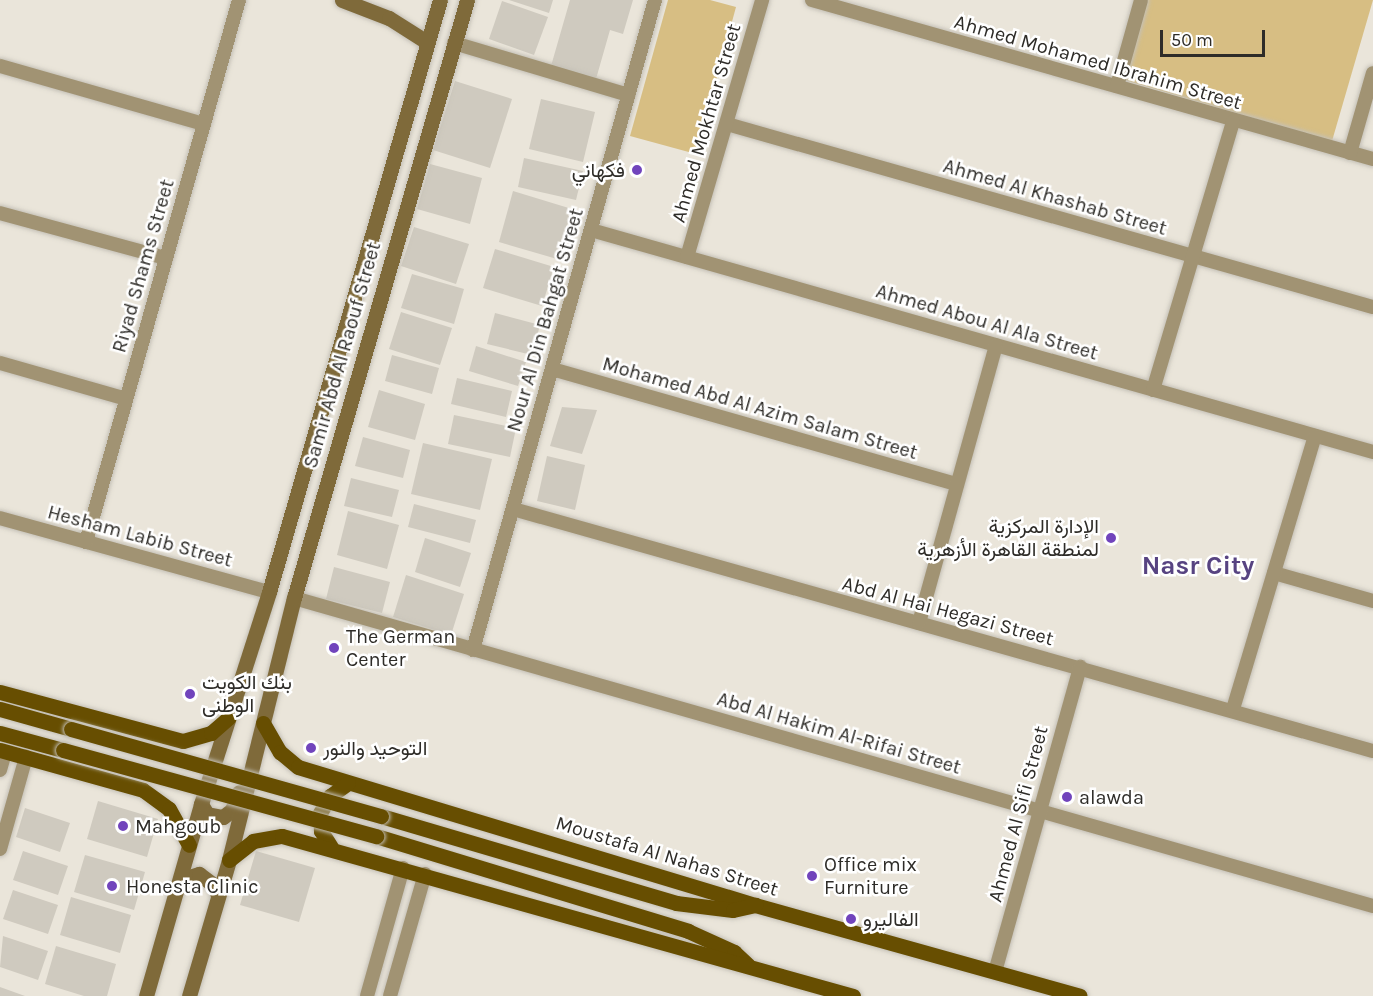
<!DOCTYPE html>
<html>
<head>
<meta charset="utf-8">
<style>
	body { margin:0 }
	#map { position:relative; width:1373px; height:996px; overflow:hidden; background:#eae5da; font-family:Karla,Vazirmatn,sans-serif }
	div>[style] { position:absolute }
	.green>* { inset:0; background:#d7be83 }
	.building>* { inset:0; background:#cfcabf }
	.roads { filter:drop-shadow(0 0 2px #c4c0b6) drop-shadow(0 0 2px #c4c0b6) }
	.street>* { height:14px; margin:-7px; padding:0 7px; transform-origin:7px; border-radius:7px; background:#a19373 }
	.secondary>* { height:15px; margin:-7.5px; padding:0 7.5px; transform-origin:7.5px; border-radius:7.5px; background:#7f6a3a }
	.primary>* { height:15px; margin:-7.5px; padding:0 7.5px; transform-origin:7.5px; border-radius:7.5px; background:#674e01 }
	.bridges { filter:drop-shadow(0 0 2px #c4c0b6) drop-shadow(0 0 2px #c4c0b6) }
	.primary-bridge>* { height:15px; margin:-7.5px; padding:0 7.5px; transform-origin:7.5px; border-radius:7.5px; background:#674e01 }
	.dots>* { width:16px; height:16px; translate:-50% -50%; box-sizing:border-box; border:3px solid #fff; border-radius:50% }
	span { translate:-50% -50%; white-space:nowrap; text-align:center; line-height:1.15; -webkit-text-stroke:5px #fff; paint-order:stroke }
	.street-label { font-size:20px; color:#2e2c28 }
	.poi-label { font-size:20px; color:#2e2c28 }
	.right { translate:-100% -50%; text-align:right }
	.left { translate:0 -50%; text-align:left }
	.district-label { font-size:26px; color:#574381; font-weight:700 }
	.scale { position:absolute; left:1160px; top:30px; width:105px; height:27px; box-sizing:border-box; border:3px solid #2e2c28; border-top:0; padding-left:8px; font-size:18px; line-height:21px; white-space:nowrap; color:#2e2c28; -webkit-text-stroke:4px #fff; paint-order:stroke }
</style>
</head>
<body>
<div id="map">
	<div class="green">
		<div style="clip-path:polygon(668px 0,710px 0,736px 7px,696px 154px,630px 136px)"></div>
		<div style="clip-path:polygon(1147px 0,1373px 0,1332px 141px,1124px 80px)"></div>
	</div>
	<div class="building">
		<div style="clip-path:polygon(509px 0,553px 0,549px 13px)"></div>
		<div style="clip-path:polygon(570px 0,633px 0,623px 34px,610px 30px,596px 79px,551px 66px)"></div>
		<div style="clip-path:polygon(502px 1px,548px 17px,534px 55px,489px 39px)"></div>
		<div style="clip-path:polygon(455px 81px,512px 99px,490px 168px,433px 150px)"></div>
		<div style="clip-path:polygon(541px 99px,595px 112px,583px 162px,529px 149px)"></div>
		<div style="clip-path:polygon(524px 158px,583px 171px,576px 200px,518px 187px)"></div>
		<div style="clip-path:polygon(430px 164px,482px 178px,470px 224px,417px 209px)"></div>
		<div style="clip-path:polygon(513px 191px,572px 209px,557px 259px,499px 242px)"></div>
		<div style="clip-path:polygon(414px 227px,469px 244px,456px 284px,401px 266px)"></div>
		<div style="clip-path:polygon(495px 249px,554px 267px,542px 306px,483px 288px)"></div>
		<div style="clip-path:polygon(412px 274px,464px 289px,454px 324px,401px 308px)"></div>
		<div style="clip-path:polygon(401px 312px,452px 328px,440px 365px,389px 349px)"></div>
		<div style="clip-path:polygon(495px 313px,540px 325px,532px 355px,487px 344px)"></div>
		<div style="clip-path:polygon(476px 346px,526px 362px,518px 386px,469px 371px)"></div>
		<div style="clip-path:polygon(392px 355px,439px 368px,432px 394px,385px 381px)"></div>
		<div style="clip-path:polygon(457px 378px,512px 391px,506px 417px,451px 404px)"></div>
		<div style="clip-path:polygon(379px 390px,425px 404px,415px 440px,368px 427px)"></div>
		<div style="clip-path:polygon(562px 407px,597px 410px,582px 454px,550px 446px)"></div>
		<div style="clip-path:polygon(454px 415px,516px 428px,510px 457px,448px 444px)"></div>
		<div style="clip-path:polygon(363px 437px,410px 450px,403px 478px,355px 466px)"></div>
		<div style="clip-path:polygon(423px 443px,492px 459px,480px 510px,411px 494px)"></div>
		<div style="clip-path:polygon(547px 456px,585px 465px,575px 510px,537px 501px)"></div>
		<div style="clip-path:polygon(351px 478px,399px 490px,392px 517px,344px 506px)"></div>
		<div style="clip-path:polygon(414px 504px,476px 520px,470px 543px,408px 527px)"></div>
		<div style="clip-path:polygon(348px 511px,399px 525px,387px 569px,337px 555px)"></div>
		<div style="clip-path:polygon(425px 538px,471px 553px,460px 587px,415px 572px)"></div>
		<div style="clip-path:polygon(334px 567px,390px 582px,382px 613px,326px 599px)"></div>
		<div style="clip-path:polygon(406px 575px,464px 594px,451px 635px,393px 617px)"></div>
		<div style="clip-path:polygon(98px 801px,158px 819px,147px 857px,87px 839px)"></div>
		<div style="clip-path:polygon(25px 808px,70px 823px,60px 852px,16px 837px)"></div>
		<div style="clip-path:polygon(23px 851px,68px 866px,58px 895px,13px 880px)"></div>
		<div style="clip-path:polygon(256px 851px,315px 868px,299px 922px,240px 905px)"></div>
		<div style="clip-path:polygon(85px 855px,145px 872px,134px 910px,74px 892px)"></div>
		<div style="clip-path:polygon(13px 890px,58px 905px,48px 934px,3px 919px)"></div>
		<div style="clip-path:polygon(71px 897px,131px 915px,120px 953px,60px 935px)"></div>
		<div style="clip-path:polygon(3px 936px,48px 951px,38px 980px,0 967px)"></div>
		<div style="clip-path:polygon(56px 946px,116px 964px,107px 996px,84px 996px,45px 984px)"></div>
		<div style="clip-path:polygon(0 987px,25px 996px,0 996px)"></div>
	</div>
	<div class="roads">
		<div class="street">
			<div style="left:812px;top:0;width:583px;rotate:15.82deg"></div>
			<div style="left:454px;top:43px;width:182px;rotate:16.6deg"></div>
			<div style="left:0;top:66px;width:212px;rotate:15.9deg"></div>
			<div style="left:1117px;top:86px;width:89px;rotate:-74.4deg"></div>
			<div style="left:727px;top:124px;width:671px;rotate:15.82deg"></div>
			<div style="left:1350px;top:153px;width:83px;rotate:-74deg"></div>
			<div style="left:0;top:213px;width:172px;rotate:15.2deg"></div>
			<div style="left:591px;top:230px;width:813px;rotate:15.85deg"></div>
			<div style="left:687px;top:257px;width:268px;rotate:-73.7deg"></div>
			<div style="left:0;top:363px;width:131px;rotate:15.9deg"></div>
			<div style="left:552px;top:369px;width:421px;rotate:15.9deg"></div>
			<div style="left:1153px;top:390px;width:280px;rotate:-73.4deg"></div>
			<div style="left:513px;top:509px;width:893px;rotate:15.72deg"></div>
			<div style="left:0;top:518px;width:279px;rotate:15.4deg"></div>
			<div style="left:86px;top:542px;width:563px;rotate:-74.24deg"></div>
			<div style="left:1274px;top:573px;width:103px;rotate:15.8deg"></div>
			<div style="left:294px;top:598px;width:1122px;rotate:15.93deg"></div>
			<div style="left:919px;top:623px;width:288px;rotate:-74.5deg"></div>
			<div style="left:473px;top:650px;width:675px;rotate:-74.36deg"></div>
			<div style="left:1233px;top:709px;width:285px;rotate:-73.3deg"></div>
			<div style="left:0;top:770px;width:19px;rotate:-74deg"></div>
			<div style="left:0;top:849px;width:96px;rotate:-74.2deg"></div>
			<div style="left:995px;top:972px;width:317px;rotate:-74.4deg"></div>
			<div style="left:367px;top:996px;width:133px;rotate:-74.3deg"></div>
			<div style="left:390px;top:996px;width:127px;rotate:-74deg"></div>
		</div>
		<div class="secondary">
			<div style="left:342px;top:0;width:50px;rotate:21deg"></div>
			<div style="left:389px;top:18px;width:45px;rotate:32.3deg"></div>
			<div style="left:201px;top:804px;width:12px;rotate:59deg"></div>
			<div style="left:207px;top:814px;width:16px;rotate:11deg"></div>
			<div style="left:223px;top:817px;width:11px;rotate:-38deg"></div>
			<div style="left:232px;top:810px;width:19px;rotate:-69deg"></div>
			<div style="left:180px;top:880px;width:20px;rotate:-18deg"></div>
			<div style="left:199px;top:874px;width:20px;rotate:37deg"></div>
			<div style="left:215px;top:886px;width:10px;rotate:73deg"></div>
			<div style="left:146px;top:996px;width:200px;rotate:-74deg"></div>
			<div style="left:201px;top:804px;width:223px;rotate:-72.2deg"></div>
			<div style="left:269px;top:592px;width:616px;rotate:-73.89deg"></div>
			<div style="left:189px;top:996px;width:142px;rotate:-73.6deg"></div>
			<div style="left:229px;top:860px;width:270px;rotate:-76.1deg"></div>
			<div style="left:294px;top:598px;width:623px;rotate:-73.86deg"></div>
		</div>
		<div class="primary">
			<div style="left:0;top:692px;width:189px;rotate:15deg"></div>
			<div style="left:183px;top:741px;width:29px;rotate:-16deg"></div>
			<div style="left:211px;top:733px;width:23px;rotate:-41deg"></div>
			<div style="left:0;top:709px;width:74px;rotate:15.7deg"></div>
			<div style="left:263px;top:723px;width:34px;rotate:60deg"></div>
			<div style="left:280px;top:752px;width:23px;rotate:40deg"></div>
			<div style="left:298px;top:767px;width:477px;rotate:16.8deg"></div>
			<div style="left:755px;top:905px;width:337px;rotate:15.6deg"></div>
			<div style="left:0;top:733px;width:65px;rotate:15.1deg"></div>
			<div style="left:0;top:750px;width:148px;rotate:15.6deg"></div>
			<div style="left:143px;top:790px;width:32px;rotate:36deg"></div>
			<div style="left:169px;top:809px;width:41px;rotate:60.9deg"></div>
			<div style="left:381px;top:816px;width:308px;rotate:16.4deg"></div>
			<div style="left:676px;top:903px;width:57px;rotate:7deg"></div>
			<div style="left:733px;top:910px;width:23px;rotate:-13deg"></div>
			<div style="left:376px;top:836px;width:326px;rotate:16.9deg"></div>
			<div style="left:688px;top:931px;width:51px;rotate:24.5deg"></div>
			<div style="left:734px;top:952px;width:19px;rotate:43deg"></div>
			<div style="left:331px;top:847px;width:19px;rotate:-122deg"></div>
			<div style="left:321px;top:831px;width:18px;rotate:-93deg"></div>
			<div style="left:320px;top:813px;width:20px;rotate:-60deg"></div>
			<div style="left:330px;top:796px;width:22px;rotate:-36deg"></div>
			<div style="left:229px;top:860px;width:31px;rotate:-38deg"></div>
			<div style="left:253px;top:841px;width:29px;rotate:-10deg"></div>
			<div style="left:282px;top:836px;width:593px;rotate:15.65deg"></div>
		</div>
	</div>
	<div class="bridges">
		<div class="primary-bridge">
			<div style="left:71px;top:729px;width:322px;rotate:15.7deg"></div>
			<div style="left:63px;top:750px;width:325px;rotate:15.4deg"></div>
		</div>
	</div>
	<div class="dots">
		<div style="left:637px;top:170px;background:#7144bc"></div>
		<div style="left:1111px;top:538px;background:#7144bc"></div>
		<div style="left:334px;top:648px;background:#7144bc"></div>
		<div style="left:190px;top:694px;background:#7144bc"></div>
		<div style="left:311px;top:748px;background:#7144bc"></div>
		<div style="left:1067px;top:797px;background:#7144bc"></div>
		<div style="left:123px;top:826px;background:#7144bc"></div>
		<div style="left:812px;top:876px;background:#7144bc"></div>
		<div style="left:112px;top:886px;background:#7144bc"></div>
		<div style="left:851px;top:919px;background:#7144bc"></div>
	</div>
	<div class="street-label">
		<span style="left:1098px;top:62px;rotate:16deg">Ahmed Mohamed Ibrahim Street</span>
		<span style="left:706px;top:123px;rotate:-74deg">Ahmed Mokhtar Street</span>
		<span style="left:1055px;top:197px;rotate:16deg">Ahmed Al Khashab Street</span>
		<span style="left:143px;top:266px;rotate:-74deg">Riyad Shams Street</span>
		<span style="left:545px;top:320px;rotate:-74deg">Nour Al Din Bahgat Street</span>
		<span style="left:987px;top:322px;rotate:16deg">Ahmed Abou Al Ala Street</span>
		<span style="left:342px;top:355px;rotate:-74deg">Samir Abd Al Raouf Street</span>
		<span style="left:760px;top:408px;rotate:16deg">Mohamed Abd Al Azim Salam Street</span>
		<span style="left:140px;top:536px;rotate:15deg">Hesham Labib Street</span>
		<span style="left:948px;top:611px;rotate:15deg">Abd Al Hai Hegazi Street</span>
		<span style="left:839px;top:733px;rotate:16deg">Abd Al Hakim Al-Rifai Street</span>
		<span style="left:1018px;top:814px;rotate:-75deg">Ahmed Al Sifi Street</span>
		<span style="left:667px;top:856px;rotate:17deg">Moustafa Al Nahas Street</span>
	</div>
	<div class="poi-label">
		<span class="right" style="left:625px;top:170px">فكهاني</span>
		<span class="right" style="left:1099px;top:538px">الإدارة المركزية<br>لمنطقة القاهرة الأزهرية</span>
		<span class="left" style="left:346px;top:648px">The German<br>Center</span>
		<span class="left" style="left:202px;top:694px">بنك الكويت<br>الوطنى</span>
		<span class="left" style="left:323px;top:748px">التوحيد والنور</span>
		<span class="left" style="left:1079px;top:797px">alawda</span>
		<span class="left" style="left:135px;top:826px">Mahgoub</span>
		<span class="left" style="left:824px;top:876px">Office mix<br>Furniture</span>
		<span class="left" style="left:126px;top:886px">Honesta Clinic</span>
		<span class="left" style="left:863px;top:919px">الفاليرو</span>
	</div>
	<div class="district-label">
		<span style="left:1198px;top:566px">Nasr City</span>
	</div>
	<div class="scale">50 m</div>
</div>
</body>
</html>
